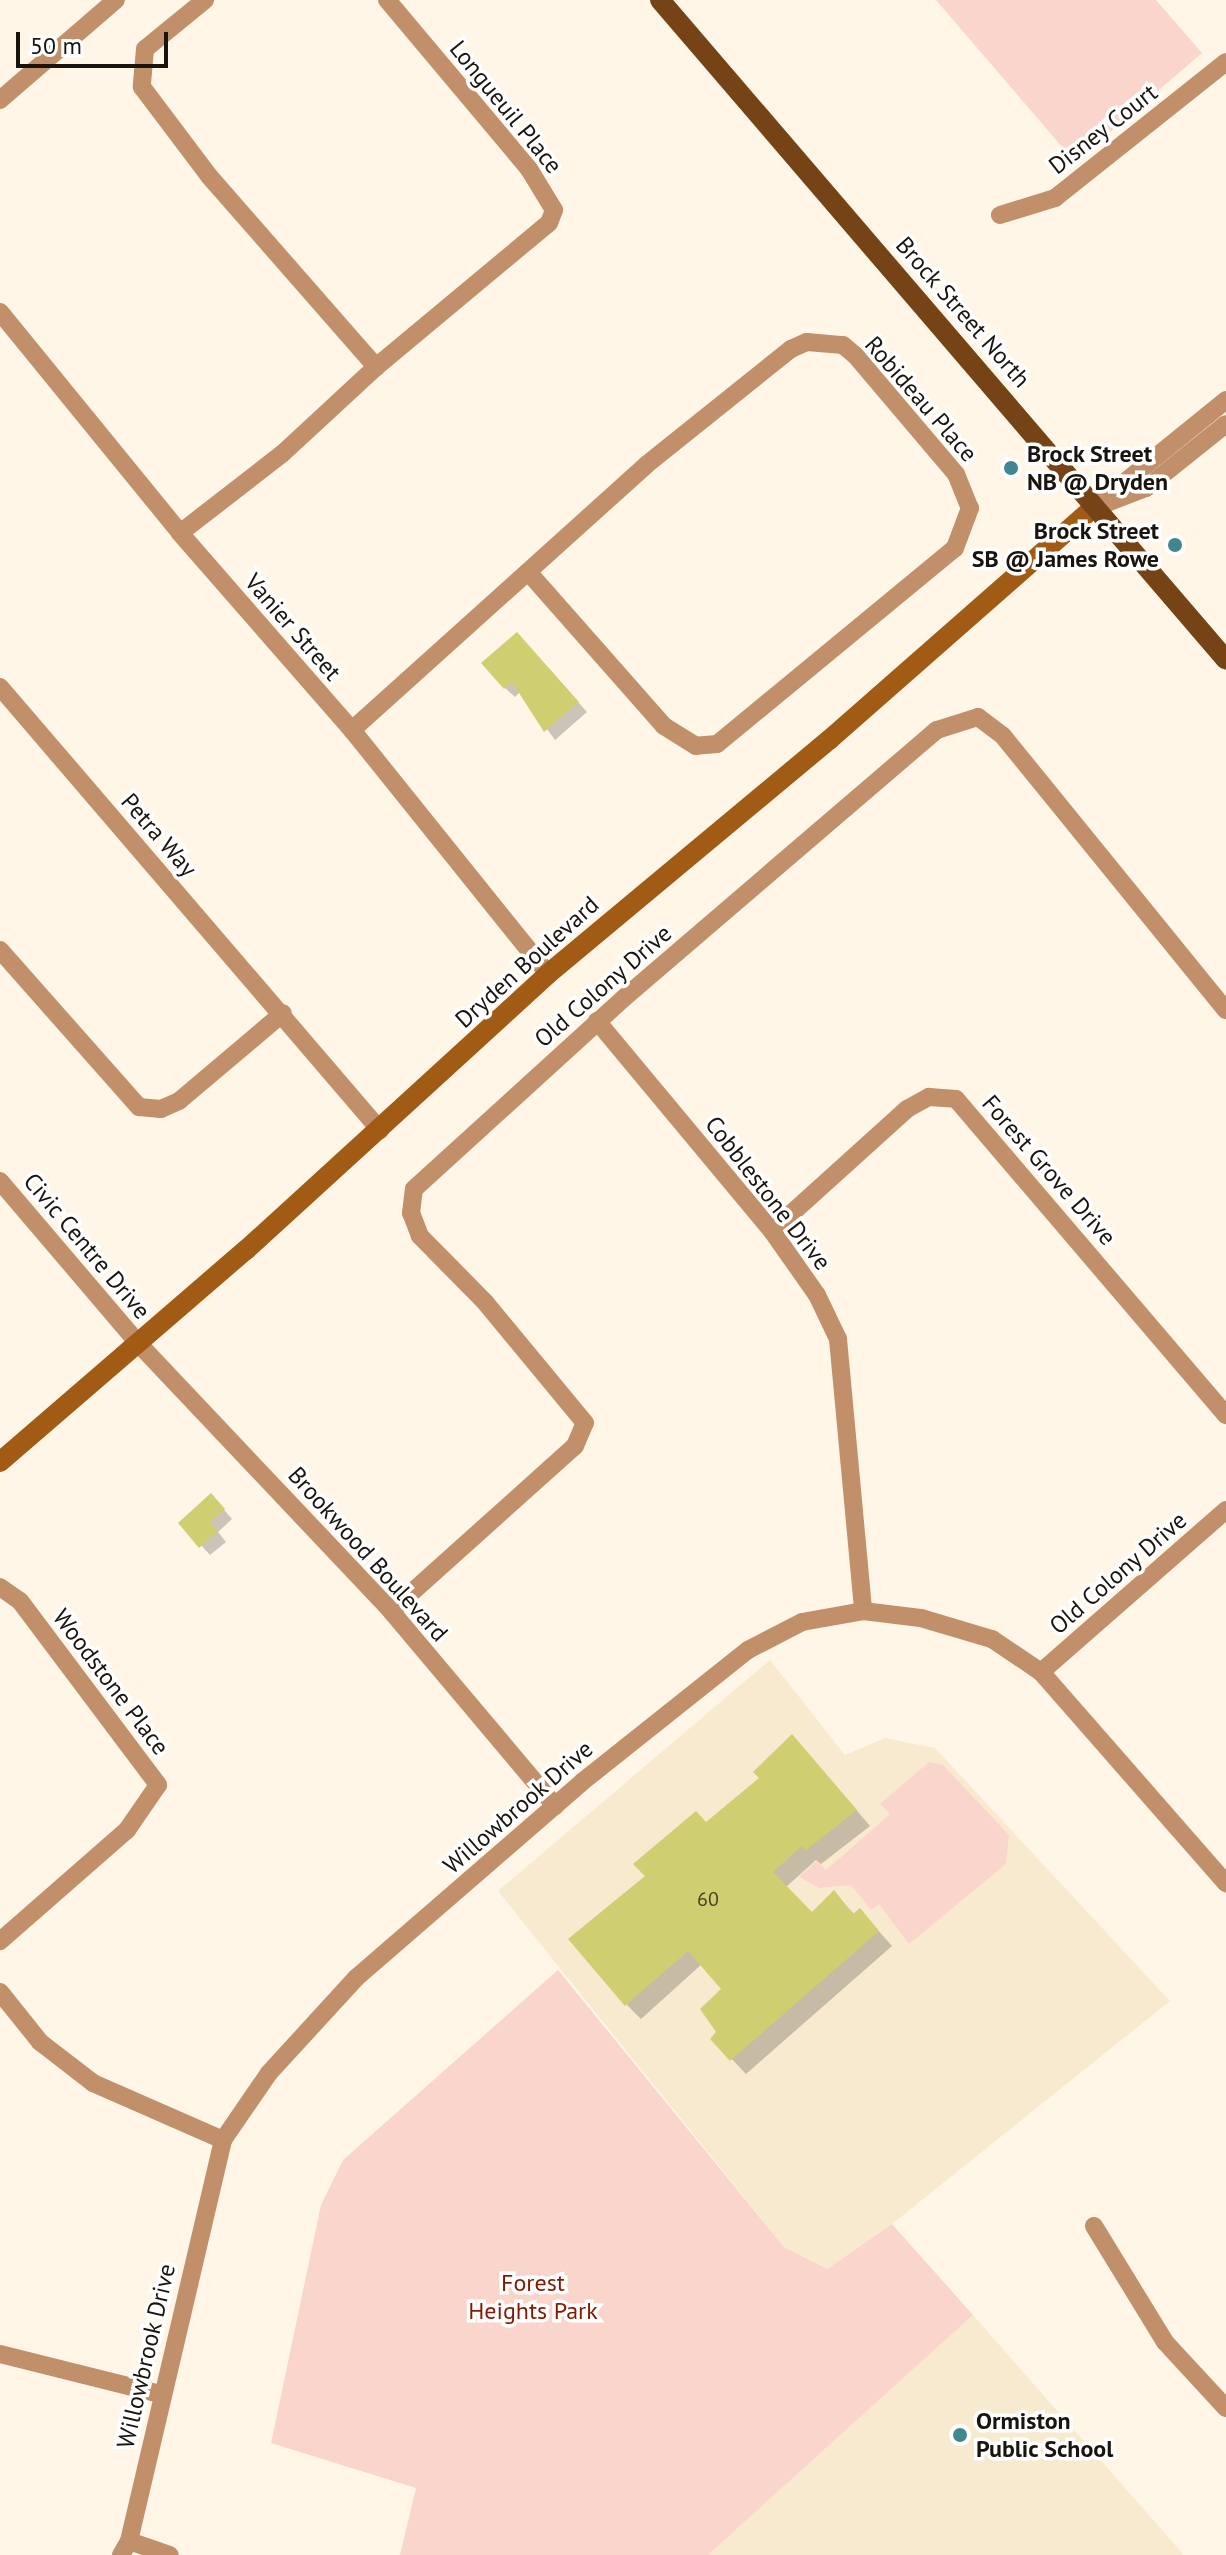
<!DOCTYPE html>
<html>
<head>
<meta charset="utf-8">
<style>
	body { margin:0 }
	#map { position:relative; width:1226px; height:2555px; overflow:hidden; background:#fff6e7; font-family:"PT Sans",sans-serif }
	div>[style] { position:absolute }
	.built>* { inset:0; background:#f8eacf }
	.green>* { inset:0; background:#fad5cc }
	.shadow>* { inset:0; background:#0003 }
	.building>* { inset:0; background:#cfce70 }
	.street>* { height:18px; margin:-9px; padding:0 9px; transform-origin:9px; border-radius:9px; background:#c18f69 }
	.secondary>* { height:20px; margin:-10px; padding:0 10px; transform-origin:10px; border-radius:10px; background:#a25b15 }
	.primary>* { height:20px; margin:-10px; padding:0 10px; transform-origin:10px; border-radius:10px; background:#754315 }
	.dots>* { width:22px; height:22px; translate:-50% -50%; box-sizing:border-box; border:4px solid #fff; border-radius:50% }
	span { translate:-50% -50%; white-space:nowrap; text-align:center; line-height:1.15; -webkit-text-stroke:7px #fff; paint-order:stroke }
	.number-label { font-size:20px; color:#464326 }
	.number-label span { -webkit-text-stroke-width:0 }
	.street-label { font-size:24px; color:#19150e }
	.poi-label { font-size:24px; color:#19150e; font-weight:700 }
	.left { translate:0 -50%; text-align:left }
	.right { translate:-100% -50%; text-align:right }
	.park-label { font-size:24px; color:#851900 }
	.scale { position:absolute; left:16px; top:32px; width:152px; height:36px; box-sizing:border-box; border:4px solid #19150e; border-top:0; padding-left:10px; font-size:24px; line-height:28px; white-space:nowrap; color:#19150e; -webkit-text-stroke:6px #fff; paint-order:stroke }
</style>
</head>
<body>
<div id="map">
	<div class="built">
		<div style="clip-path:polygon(770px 1660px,845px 1755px,885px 1738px,935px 1748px,1170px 2001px,892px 2224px,827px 2269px,784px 2247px,498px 1891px)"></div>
		<div style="clip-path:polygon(973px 2315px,1184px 2555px,708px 2555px)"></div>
	</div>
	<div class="green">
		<div style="clip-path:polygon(936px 0,1156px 0,1202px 53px,1075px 162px)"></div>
		<div style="clip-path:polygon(929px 1762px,943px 1765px,1009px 1835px,1006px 1864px,909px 1944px,879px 1904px,871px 1910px,851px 1885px,819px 1888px,799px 1877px,817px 1861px,826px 1870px,890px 1814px,880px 1804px)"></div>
		<div style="clip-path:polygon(558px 1970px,784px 2247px,827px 2269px,892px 2224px,973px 2315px,708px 2555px,400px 2555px,416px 2488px,271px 2443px,321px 2205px,343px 2160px)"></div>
	</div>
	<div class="shadow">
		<div style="clip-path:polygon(526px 644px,587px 712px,555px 740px,520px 692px,515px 697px,505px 688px)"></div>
		<div style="clip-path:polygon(220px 1505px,232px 1519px,218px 1532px,226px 1542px,210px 1555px,181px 1523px)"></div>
		<div style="clip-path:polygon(806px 1751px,870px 1826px,821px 1864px,816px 1860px,786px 1887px,813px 1915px,834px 1893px,855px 1915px,860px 1910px,892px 1946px,746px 2074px,713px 2039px,719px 2032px,724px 1989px,702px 1964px,641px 2019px,627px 2005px,707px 1824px)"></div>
	</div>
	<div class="building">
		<div style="clip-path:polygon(517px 632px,579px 702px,544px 732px,512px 682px,504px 689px,481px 663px)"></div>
		<div style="clip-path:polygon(211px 1493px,225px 1509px,210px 1522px,218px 1531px,199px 1548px,178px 1523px)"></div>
		<div style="clip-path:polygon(792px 1734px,857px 1810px,805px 1851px,802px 1846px,773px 1872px,812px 1912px,834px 1890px,853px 1914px,860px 1908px,879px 1931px,730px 2061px,710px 2039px,716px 2032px,700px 2009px,721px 1989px,688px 1951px,625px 2006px,568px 1939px,645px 1876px,633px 1864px,696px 1811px,706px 1822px,759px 1778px,753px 1772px)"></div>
	</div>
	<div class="street">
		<div style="left:205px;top:0;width:77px;rotate:140.8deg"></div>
		<div style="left:145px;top:49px;width:38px;rotate:95deg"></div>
		<div style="left:142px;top:87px;width:111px;rotate:53deg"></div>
		<div style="left:209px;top:176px;width:254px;rotate:48.8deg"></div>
		<div style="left:0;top:100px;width:153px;rotate:-40.8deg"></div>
		<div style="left:1000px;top:215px;width:58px;rotate:-17.2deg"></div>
		<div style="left:1055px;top:198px;width:218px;rotate:-38.5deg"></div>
		<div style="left:0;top:312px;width:285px;rotate:50.8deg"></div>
		<div style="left:180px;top:533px;width:262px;rotate:48.9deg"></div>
		<div style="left:352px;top:730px;width:313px;rotate:51.2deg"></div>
		<div style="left:1104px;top:504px;width:45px;rotate:-20.9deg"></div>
		<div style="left:1146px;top:488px;width:102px;rotate:-38.7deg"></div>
		<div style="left:1094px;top:507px;width:170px;rotate:-39deg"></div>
		<div style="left:180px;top:533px;width:129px;rotate:-37.8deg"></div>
		<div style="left:282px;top:454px;width:128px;rotate:-42.8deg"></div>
		<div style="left:376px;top:367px;width:225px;rotate:-39.8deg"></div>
		<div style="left:549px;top:223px;width:14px;rotate:-69deg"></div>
		<div style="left:554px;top:210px;width:48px;rotate:-121.4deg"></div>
		<div style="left:529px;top:169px;width:221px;rotate:-130deg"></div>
		<div style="left:0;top:687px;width:584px;rotate:49.38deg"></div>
		<div style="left:352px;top:730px;width:396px;rotate:-42deg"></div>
		<div style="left:646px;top:465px;width:186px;rotate:-38.7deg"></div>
		<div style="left:791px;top:349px;width:17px;rotate:-24deg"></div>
		<div style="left:807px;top:342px;width:36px;rotate:5deg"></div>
		<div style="left:843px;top:345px;width:16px;rotate:40deg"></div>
		<div style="left:855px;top:355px;width:156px;rotate:49.7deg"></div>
		<div style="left:956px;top:474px;width:37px;rotate:68deg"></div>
		<div style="left:970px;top:508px;width:43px;rotate:110.6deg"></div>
		<div style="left:955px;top:548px;width:308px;rotate:140.5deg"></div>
		<div style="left:717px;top:744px;width:21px;rotate:175deg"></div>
		<div style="left:696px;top:746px;width:38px;rotate:-148deg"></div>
		<div style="left:664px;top:726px;width:203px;rotate:-131.4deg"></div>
		<div style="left:0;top:950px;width:210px;rotate:48.5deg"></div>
		<div style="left:139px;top:1107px;width:22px;rotate:5deg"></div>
		<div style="left:161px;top:1109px;width:20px;rotate:-24deg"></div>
		<div style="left:179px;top:1101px;width:136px;rotate:-40.2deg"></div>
		<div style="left:597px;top:1021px;width:273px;rotate:50.2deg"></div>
		<div style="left:772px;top:1231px;width:78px;rotate:54.9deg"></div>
		<div style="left:817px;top:1295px;width:49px;rotate:64.5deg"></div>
		<div style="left:838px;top:1339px;width:273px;rotate:84.7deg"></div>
		<div style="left:0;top:1181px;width:211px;rotate:49.6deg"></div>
		<div style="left:137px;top:1342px;width:370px;rotate:46.6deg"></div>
		<div style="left:391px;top:1611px;width:255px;rotate:49.9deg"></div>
		<div style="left:772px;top:1231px;width:182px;rotate:-42.1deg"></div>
		<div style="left:907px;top:1109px;width:25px;rotate:-29deg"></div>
		<div style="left:929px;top:1097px;width:27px;rotate:4deg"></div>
		<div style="left:956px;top:1099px;width:416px;rotate:49.5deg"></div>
		<div style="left:0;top:1587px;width:24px;rotate:35deg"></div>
		<div style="left:20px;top:1601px;width:230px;rotate:53.1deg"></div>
		<div style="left:158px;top:1785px;width:55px;rotate:124.6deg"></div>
		<div style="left:127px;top:1830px;width:169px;rotate:138.8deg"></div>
		<div style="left:391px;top:1611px;width:247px;rotate:-41.9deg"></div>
		<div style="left:575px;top:1446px;width:25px;rotate:-67deg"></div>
		<div style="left:585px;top:1423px;width:157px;rotate:-129.6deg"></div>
		<div style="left:485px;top:1302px;width:93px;rotate:-134.6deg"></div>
		<div style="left:420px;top:1236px;width:25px;rotate:-111deg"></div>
		<div style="left:411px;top:1213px;width:24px;rotate:-83deg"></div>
		<div style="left:414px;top:1189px;width:284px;rotate:-42.3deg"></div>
		<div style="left:624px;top:998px;width:412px;rotate:-40.6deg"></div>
		<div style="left:937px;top:730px;width:43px;rotate:-17.6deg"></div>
		<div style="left:978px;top:717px;width:31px;rotate:37deg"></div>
		<div style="left:1003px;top:736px;width:353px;rotate:50.9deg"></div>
		<div style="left:1041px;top:1672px;width:246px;rotate:-41.2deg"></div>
		<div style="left:0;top:1992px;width:64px;rotate:51.3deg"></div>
		<div style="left:40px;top:2042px;width:67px;rotate:37.7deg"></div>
		<div style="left:93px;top:2083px;width:142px;rotate:23.7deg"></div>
		<div style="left:1094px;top:2226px;width:136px;rotate:58.5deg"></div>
		<div style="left:1165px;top:2342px;width:90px;rotate:47.3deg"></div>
		<div style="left:0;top:2354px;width:165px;rotate:14deg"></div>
		<div style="left:129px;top:2541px;width:43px;rotate:18.9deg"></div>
		<div style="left:121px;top:2555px;width:16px;rotate:-60deg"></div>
		<div style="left:129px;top:2541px;width:412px;rotate:-76.8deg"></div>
		<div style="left:223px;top:2140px;width:81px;rotate:-55.5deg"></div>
		<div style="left:269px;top:2073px;width:129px;rotate:-47.5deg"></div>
		<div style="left:356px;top:1978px;width:299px;rotate:-40.9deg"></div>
		<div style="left:582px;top:1782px;width:212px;rotate:-38.5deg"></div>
		<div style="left:748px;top:1650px;width:61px;rotate:-27.4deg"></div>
		<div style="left:802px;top:1622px;width:62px;rotate:-10.2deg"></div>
		<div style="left:863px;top:1611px;width:58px;rotate:6.9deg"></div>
		<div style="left:921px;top:1618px;width:74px;rotate:16.5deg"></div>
		<div style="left:992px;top:1639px;width:59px;rotate:34deg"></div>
		<div style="left:1041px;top:1672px;width:281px;rotate:48.8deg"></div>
	</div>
	<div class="secondary">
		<div style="left:0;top:1462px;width:325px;rotate:-40.8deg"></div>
		<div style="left:246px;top:1250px;width:409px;rotate:-42.4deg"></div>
		<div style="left:548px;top:974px;width:366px;rotate:-39.8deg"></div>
		<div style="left:829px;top:740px;width:353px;rotate:-41.3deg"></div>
	</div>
	<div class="primary">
		<div style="left:660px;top:0;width:869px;rotate:49.38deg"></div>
	</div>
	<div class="dots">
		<div style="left:1011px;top:468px;background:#408790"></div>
		<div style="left:1175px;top:545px;background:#408790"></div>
		<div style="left:960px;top:2435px;background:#408790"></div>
	</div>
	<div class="number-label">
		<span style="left:708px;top:1899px">60</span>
	</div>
	<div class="street-label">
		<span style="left:506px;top:107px;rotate:51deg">Longueuil Place</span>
		<span style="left:1103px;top:129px;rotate:-38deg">Disney Court</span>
		<span style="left:963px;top:312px;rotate:49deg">Brock Street North</span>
		<span style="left:921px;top:399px;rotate:49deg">Robideau Place</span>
		<span style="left:293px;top:627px;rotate:49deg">Vanier Street</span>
		<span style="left:159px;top:835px;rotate:49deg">Petra Way</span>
		<span style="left:527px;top:962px;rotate:-42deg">Dryden Boulevard</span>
		<span style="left:603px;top:986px;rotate:-41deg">Old Colony Drive</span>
		<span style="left:1049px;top:1170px;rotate:49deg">Forest Grove Drive</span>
		<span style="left:768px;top:1193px;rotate:52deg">Cobblestone Drive</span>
		<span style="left:87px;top:1246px;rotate:50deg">Civic Centre Drive</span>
		<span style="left:368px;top:1554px;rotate:48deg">Brookwood Boulevard</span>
		<span style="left:1118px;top:1573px;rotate:-41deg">Old Colony Drive</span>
		<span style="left:111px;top:1682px;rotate:53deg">Woodstone Place</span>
		<span style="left:518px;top:1807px;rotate:-41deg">Willowbrook Drive</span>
		<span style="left:146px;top:2356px;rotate:-77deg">Willowbrook Drive</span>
	</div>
	<div class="poi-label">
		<span class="left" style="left:1027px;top:468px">Brock Street<br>NB @ Dryden</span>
		<span class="right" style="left:1159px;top:545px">Brock Street<br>SB @ James Rowe</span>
		<span class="left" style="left:976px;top:2435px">Ormiston<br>Public School</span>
	</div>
	<div class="park-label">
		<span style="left:533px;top:2297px">Forest<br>Heights Park</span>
	</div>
	<div class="scale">50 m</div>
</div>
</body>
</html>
